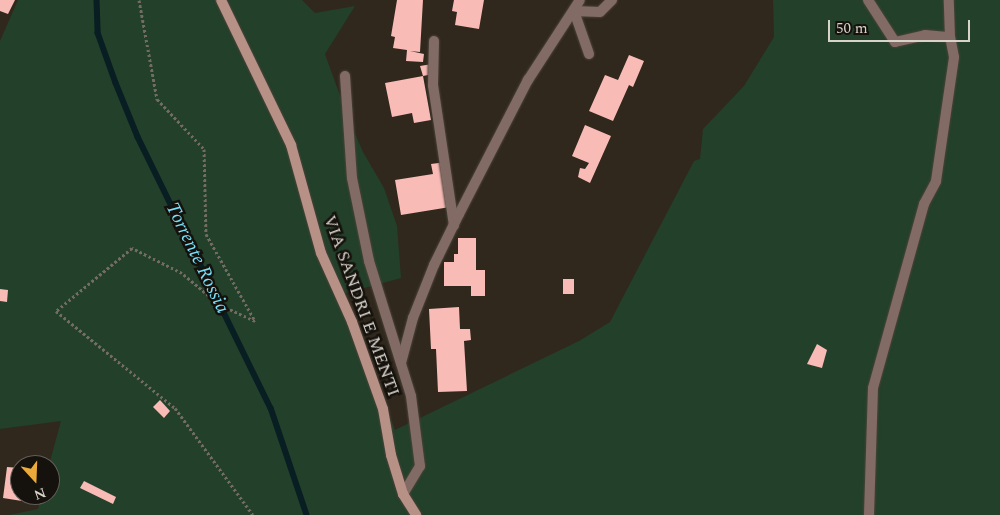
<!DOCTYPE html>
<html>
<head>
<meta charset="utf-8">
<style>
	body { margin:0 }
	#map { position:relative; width:1000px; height:515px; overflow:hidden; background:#30281d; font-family:Spectral,serif }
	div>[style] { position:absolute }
	.green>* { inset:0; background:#22402a }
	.stream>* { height:5.5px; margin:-2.75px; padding:0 2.75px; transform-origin:2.75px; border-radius:2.75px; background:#081e22 }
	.building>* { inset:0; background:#f9bbb6 }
	.path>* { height:3px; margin-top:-1.5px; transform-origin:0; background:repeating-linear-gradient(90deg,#736c62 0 2.5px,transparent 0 5px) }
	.roads { filter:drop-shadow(0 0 1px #4b4339) drop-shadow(0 0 1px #4b4339) }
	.minor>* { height:10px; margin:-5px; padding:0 5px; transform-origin:5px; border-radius:5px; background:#836b65 }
	.secondary>* { height:10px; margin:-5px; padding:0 5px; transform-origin:5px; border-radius:5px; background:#b79086 }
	span { translate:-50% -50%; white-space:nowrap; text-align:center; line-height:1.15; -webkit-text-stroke:5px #15110c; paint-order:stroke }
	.street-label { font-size:18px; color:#d7d2ca }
	.water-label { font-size:19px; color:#79e2fa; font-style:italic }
	.north { position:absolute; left:10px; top:455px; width:50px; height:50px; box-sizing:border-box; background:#15110c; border:1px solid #635e58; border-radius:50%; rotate:160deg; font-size:14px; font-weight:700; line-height:20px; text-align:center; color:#d7d2ca }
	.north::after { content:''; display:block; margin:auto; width:18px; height:22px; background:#ebaa39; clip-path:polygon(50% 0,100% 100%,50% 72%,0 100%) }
	.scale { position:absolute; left:828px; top:20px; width:142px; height:22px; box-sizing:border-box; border:2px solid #d7d2ca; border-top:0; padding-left:6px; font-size:15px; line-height:18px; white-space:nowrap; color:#d7d2ca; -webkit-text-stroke:4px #15110c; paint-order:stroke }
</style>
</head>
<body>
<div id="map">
	<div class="green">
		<div style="clip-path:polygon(18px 0,302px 0,315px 13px,355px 6px,325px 54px,347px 115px,363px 152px,384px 188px,397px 226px,401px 278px,342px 294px,395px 430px,579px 341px,610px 322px,694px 161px,700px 159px,703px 129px,744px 86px,774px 37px,773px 0,1000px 0,1000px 515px,9px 515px,38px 509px,42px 495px,50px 495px,49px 465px,61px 421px,0 429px,0 41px)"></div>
	</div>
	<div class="stream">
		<div style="left:97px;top:0;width:33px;rotate:88deg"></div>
		<div style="left:98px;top:33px;width:53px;rotate:70.2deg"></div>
		<div style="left:116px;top:83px;width:58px;rotate:67.8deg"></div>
		<div style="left:138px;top:137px;width:302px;rotate:63.9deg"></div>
		<div style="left:271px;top:408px;width:113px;rotate:71.4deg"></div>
	</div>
	<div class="building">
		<div style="clip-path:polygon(0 0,15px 0,8px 14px,0 11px)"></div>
		<div style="clip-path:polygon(397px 0,423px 0,420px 52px,410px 51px,424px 54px,423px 62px,406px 61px,407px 50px,393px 48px,395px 37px,391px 36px)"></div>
		<div style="clip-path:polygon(454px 0,484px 0,479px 29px,455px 25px,457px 12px,452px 11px)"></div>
		<div style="clip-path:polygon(629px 55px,644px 61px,633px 87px,629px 85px,613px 121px,589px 111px,605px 75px,618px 80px)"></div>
		<div style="clip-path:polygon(438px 63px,438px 73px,423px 76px,420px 66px)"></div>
		<div style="clip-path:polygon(423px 76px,431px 120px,414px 123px,412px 113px,392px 117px,385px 83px)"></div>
		<div style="clip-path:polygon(585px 125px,611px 136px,590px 183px,578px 177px,580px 168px,585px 169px,589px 163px,572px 156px)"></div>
		<div style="clip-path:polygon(446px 162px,450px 207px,401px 215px,395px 180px,433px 174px,431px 164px)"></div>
		<div style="clip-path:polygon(458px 238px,476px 238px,476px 270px,485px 270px,485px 296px,471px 296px,471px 286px,444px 286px,444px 262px,454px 262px,454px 254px,458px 254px)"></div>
		<div style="clip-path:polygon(563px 279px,574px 279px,574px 294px,563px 294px)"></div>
		<div style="clip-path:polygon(0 289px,8px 290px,7px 302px,0 301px)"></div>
		<div style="clip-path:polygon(459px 307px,460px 329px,470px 329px,471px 340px,464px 341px,467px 391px,438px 392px,436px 349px,431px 349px,429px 309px)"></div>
		<div style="clip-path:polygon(817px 344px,827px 350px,822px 368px,807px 364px)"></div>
		<div style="clip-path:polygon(160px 400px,170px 411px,164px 418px,153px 407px)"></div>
		<div style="clip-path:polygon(7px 467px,20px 468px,20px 495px,42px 495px,41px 504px,3px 498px)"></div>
		<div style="clip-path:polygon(84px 481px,116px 497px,113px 504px,80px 488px)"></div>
	</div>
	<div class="path">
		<div style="left:139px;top:0;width:101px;rotate:79.7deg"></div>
		<div style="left:157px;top:99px;width:69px;rotate:46.8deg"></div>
		<div style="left:204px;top:149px;width:85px;rotate:88.7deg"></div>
		<div style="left:206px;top:234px;width:100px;rotate:60.6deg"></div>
		<div style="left:255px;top:321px;width:38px;rotate:-155deg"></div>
		<div style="left:220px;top:305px;width:50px;rotate:-139.9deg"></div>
		<div style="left:182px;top:273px;width:56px;rotate:-153.4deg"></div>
		<div style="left:132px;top:248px;width:99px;rotate:140.3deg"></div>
		<div style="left:56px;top:311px;width:154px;rotate:39.2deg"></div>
		<div style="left:175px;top:408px;width:132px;rotate:53.9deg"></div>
	</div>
	<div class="roads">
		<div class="minor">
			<div style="left:868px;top:0;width:50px;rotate:57.3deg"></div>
			<div style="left:895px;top:42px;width:31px;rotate:-13deg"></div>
			<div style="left:925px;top:35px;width:25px;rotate:5deg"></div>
			<div style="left:434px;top:41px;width:44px;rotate:91.3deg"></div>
			<div style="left:433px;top:85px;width:142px;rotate:81.5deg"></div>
			<div style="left:589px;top:54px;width:46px;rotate:-109.2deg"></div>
			<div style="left:574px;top:11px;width:26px;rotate:2deg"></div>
			<div style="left:600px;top:12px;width:17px;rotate:-45deg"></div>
			<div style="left:345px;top:76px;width:102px;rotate:86.1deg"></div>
			<div style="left:352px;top:178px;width:85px;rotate:78.4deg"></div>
			<div style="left:369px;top:261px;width:141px;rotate:72.7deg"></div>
			<div style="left:411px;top:396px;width:71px;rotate:82.7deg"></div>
			<div style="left:420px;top:466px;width:33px;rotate:121deg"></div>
			<div style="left:401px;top:363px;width:47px;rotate:-75.1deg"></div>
			<div style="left:413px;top:318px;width:57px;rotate:-68.4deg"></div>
			<div style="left:434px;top:265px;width:57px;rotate:-63.9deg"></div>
			<div style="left:459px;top:214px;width:151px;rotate:-62.8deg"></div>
			<div style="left:528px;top:80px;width:95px;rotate:-57deg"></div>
			<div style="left:869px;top:515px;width:127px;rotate:-88.2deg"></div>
			<div style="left:873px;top:388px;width:191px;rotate:-74.5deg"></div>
			<div style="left:924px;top:204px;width:26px;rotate:-62deg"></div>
			<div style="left:936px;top:181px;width:125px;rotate:-81.7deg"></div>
			<div style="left:954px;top:57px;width:20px;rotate:-101deg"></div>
			<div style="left:950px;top:37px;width:37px;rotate:-92deg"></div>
		</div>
		<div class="secondary">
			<div style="left:221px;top:0;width:161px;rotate:64.2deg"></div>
			<div style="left:291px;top:145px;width:112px;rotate:74.5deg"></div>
			<div style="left:321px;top:253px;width:76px;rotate:65.8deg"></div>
			<div style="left:352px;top:322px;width:92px;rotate:70.4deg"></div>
			<div style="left:383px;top:409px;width:47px;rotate:80.1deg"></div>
			<div style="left:391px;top:455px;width:41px;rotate:72.9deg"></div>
			<div style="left:403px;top:494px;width:25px;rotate:58deg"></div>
		</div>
	</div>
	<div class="street-label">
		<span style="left:361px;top:306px;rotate:70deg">VIA SANDRI E MENTI</span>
	</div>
	<div class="water-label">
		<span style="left:197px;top:258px;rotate:64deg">Torrente Rossia</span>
	</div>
	<div class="north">N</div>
	<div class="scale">50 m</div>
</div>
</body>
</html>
